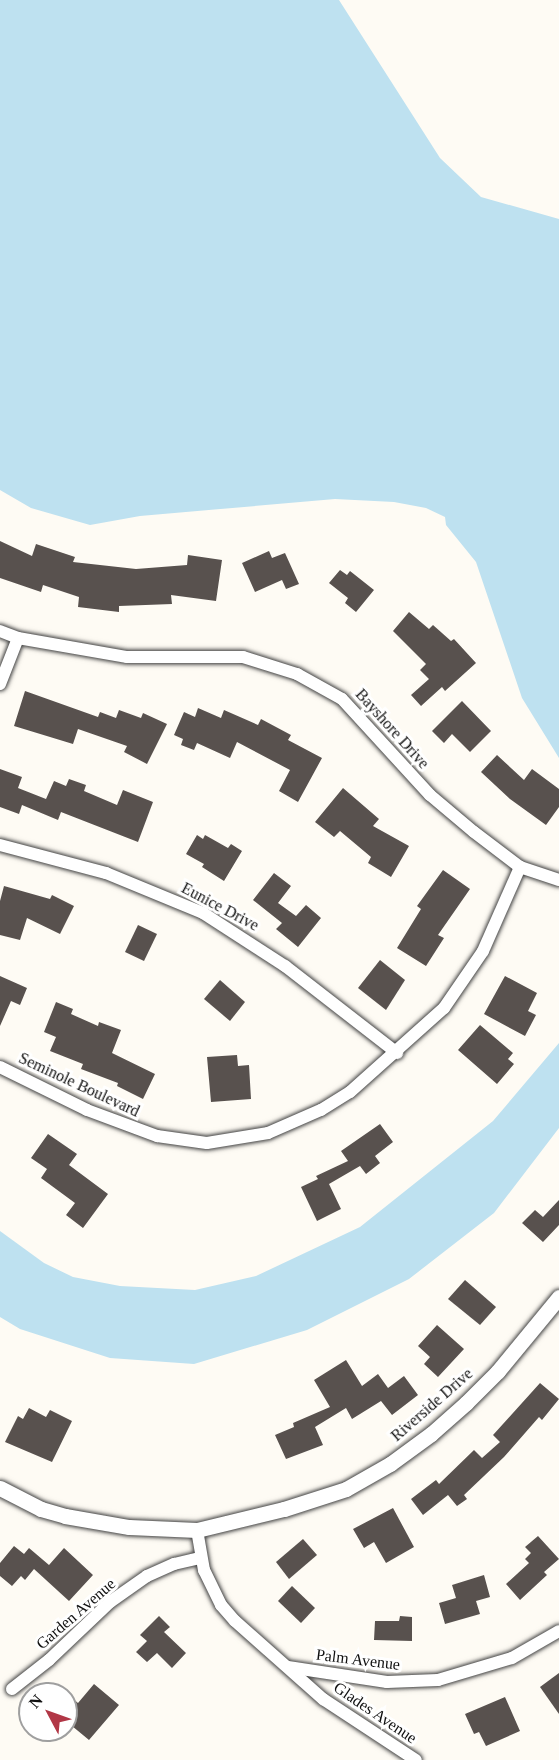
<!DOCTYPE html>
<html>
<head>
<meta charset="utf-8">
<style>
	body { margin:0 }
	#map { position:relative; width:559px; height:1760px; overflow:hidden; background:#fefbf4; font-family:"Times New Roman",serif }
	div>[style] { position:absolute }
	.water>* { inset:0; background:#bee1f0 }
	.building>* { inset:0; background:#58514e }
	.roads { filter:drop-shadow(0 0 2px #434343) drop-shadow(0 0 2px #434343) }
	.minor>* { height:12px; margin:-6px; padding:0 6px; transform-origin:6px; border-radius:6px; background:#fff }
	.tertiary>* { height:15px; margin:-7.5px; padding:0 7.5px; transform-origin:7.5px; border-radius:7.5px; background:#fff }
	span { translate:-50% -50%; white-space:nowrap; text-align:center; line-height:1.15; -webkit-text-stroke:6px #fff; paint-order:stroke }
	.street-label { font-size:16px; color:#101010 }
	.north { position:absolute; left:18px; top:1682px; width:60px; height:60px; box-sizing:border-box; background:#fff; border:2px solid #9f9f9f; border-radius:50%; rotate:311deg; font-size:16px; font-weight:700; line-height:24px; text-align:center; color:#101010 }
	.north::after { content:''; display:block; margin:auto; width:21px; height:27px; background:#b13746; clip-path:polygon(50% 0,100% 100%,50% 72%,0 100%) }
</style>
</head>
<body>
<div id="map">
	<div class="water">
		<div style="clip-path:polygon(0 0,339px 0,440px 158px,481px 197px,559px 219px,559px 758px,522px 698px,476px 562px,446px 525px,445px 517px,426px 508px,394px 502px,335px 499px,140px 516px,90px 525px,31px 508px,0 490px)"></div>
		<div style="clip-path:polygon(559px 1043px,559px 1128px,494px 1213px,409px 1279px,307px 1330px,194px 1364px,110px 1358px,20px 1329px,0 1317px,0 1231px,44px 1263px,73px 1277px,120px 1286px,195px 1290px,256px 1276px,360px 1227px,493px 1121px)"></div>
	</div>
	<div class="building">
		<div style="clip-path:polygon(0 541px,32px 556px,36px 544px,75px 557px,73px 562px,136px 569px,187px 565px,188px 555px,222px 560px,216px 601px,171px 595px,172px 604px,119px 606px,119px 612px,78px 607px,79px 597px,43px 585px,41px 592px,0 578px)"></div>
		<div style="clip-path:polygon(269px 551px,272px 558px,285px 553px,299px 584px,286px 589px,282px 580px,255px 592px,242px 563px)"></div>
		<div style="clip-path:polygon(340px 570px,347px 575px,350px 571px,374px 590px,356px 612px,345px 603px,348px 598px,329px 583px)"></div>
		<div style="clip-path:polygon(409px 612px,429px 629px,433px 625px,451px 641px,454px 639px,476px 663px,445px 691px,442px 687px,421px 706px,411px 695px,429px 679px,420px 670px,426px 664px,393px 631px)"></div>
		<div style="clip-path:polygon(25px 691px,98px 717px,100px 712px,116px 718px,119px 710px,141px 718px,143px 713px,167px 724px,147px 764px,124px 752px,127px 746px,78px 729px,73px 744px,14px 726px)"></div>
		<div style="clip-path:polygon(462px 701px,491px 731px,470px 752px,452px 734px,444px 743px,432px 731px)"></div>
		<div style="clip-path:polygon(198px 708px,221px 718px,224px 710px,258px 725px,261px 719px,291px 735px,288px 740px,322px 758px,298px 802px,279px 791px,290px 770px,237px 742px,230px 758px,197px 743px,194px 750px,181px 745px,183px 739px,174px 735px,184px 712px,195px 717px)"></div>
		<div style="clip-path:polygon(497px 755px,524px 780px,532px 769px,559px 789px,559px 807px,546px 825px,510px 799px,481px 772px)"></div>
		<div style="clip-path:polygon(0 769px,22px 777px,18px 788px,46px 799px,54px 781px,66px 786px,69px 779px,86px 785px,84px 791px,117px 805px,123px 790px,153px 802px,138px 842px,61px 812px,58px 820px,22px 805px,19px 814px,0 807px)"></div>
		<div style="clip-path:polygon(343px 788px,379px 819px,373px 826px,409px 846px,391px 877px,368px 863px,371px 857px,340px 831px,334px 837px,315px 822px)"></div>
		<div style="clip-path:polygon(197px 835px,203px 839px,205px 835px,228px 848px,231px 844px,242px 851px,224px 881px,202px 867px,204px 864px,186px 854px)"></div>
		<div style="clip-path:polygon(443px 870px,470px 889px,438px 935px,444px 938px,426px 966px,397px 948px,421px 909px,417px 906px)"></div>
		<div style="clip-path:polygon(274px 873px,291px 886px,278px 903px,296px 916px,306px 905px,321px 918px,298px 947px,276px 929px,282px 923px,253px 900px)"></div>
		<div style="clip-path:polygon(4px 886px,50px 899px,52px 895px,74px 906px,60px 934px,27px 918px,20px 940px,0 935px,0 901px)"></div>
		<div style="clip-path:polygon(138px 925px,157px 934px,144px 961px,125px 952px)"></div>
		<div style="clip-path:polygon(380px 960px,405px 980px,386px 1010px,358px 988px)"></div>
		<div style="clip-path:polygon(0 976px,27px 988px,20px 1005px,11px 1001px,0 1026px)"></div>
		<div style="clip-path:polygon(505px 976px,537px 993px,528px 1011px,536px 1015px,525px 1036px,484px 1014px)"></div>
		<div style="clip-path:polygon(220px 980px,245px 1002px,230px 1021px,204px 999px)"></div>
		<div style="clip-path:polygon(56px 1002px,73px 1009px,71px 1014px,98px 1026px,99px 1022px,121px 1030px,112px 1053px,155px 1074px,143px 1099px,117px 1086px,118px 1083px,81px 1069px,83px 1064px,50px 1051px,56px 1037px,44px 1032px)"></div>
		<div style="clip-path:polygon(480px 1025px,513px 1053px,508px 1059px,514px 1064px,497px 1084px,458px 1050px)"></div>
		<div style="clip-path:polygon(237px 1055px,238px 1066px,249px 1065px,251px 1099px,211px 1102px,207px 1057px)"></div>
		<div style="clip-path:polygon(380px 1124px,393px 1142px,375px 1156px,380px 1163px,366px 1174px,360px 1166px,329px 1184px,341px 1209px,317px 1221px,301px 1187px,318px 1179px,316px 1176px,348px 1161px,341px 1151px)"></div>
		<div style="clip-path:polygon(48px 1134px,77px 1154px,69px 1165px,108px 1194px,83px 1228px,66px 1215px,75px 1203px,41px 1178px,47px 1169px,31px 1158px)"></div>
		<div style="clip-path:polygon(559px 1200px,559px 1225px,543px 1242px,522px 1223px,535px 1210px,543px 1217px)"></div>
		<div style="clip-path:polygon(465px 1280px,496px 1307px,480px 1325px,448px 1299px)"></div>
		<div style="clip-path:polygon(437px 1325px,464px 1349px,438px 1377px,424px 1364px,430px 1357px,418px 1346px)"></div>
		<div style="clip-path:polygon(346px 1360px,362px 1386px,378px 1374px,388px 1388px,404px 1376px,418px 1395px,392px 1415px,381px 1401px,352px 1419px,346px 1408px,315px 1427px,323px 1445px,286px 1459px,275px 1435px,294px 1427px,293px 1423px,330px 1407px,314px 1380px)"></div>
		<div style="clip-path:polygon(540px 1383px,559px 1399px,542px 1420px,539px 1417px,504px 1457px,464px 1495px,467px 1499px,457px 1506px,448px 1495px,423px 1515px,411px 1499px,436px 1480px,439px 1484px,474px 1450px,482px 1458px,500px 1442px,493px 1435px)"></div>
		<div style="clip-path:polygon(29px 1408px,46px 1417px,50px 1410px,72px 1421px,52px 1462px,5px 1442px,18px 1416px,23px 1419px)"></div>
		<div style="clip-path:polygon(393px 1508px,414px 1547px,386px 1563px,374px 1542px,364px 1548px,353px 1529px)"></div>
		<div style="clip-path:polygon(538px 1536px,559px 1559px,544px 1572px,547px 1575px,520px 1600px,506px 1584px,529px 1563px,525px 1559px,531px 1553px,525px 1547px)"></div>
		<div style="clip-path:polygon(303px 1539px,317px 1555px,289px 1579px,276px 1562px)"></div>
		<div style="clip-path:polygon(14px 1546px,24px 1554px,29px 1548px,49px 1565px,64px 1548px,93px 1575px,69px 1601px,34px 1569px,25px 1580px,21px 1576px,12px 1586px,0 1576px,0 1563px)"></div>
		<div style="clip-path:polygon(484px 1575px,490px 1597px,476px 1601px,480px 1614px,445px 1624px,439px 1603px,456px 1598px,452px 1585px)"></div>
		<div style="clip-path:polygon(292px 1586px,315px 1608px,301px 1623px,278px 1601px)"></div>
		<div style="clip-path:polygon(159px 1616px,170px 1627px,164px 1632px,186px 1653px,172px 1668px,157px 1653px,147px 1662px,136px 1652px,147px 1641px,140px 1635px)"></div>
		<div style="clip-path:polygon(400px 1616px,412px 1617px,412px 1641px,374px 1640px,375px 1621px,399px 1621px)"></div>
		<div style="clip-path:polygon(559px 1673px,559px 1714px,540px 1687px)"></div>
		<div style="clip-path:polygon(94px 1684px,119px 1705px,89px 1740px,66px 1721px,66px 1693px,78px 1703px)"></div>
		<div style="clip-path:polygon(505px 1697px,520px 1731px,486px 1746px,479px 1732px,474px 1734px,465px 1714px)"></div>
	</div>
	<div class="roads">
		<div class="minor">
			<div style="left:0;top:631px;width:19px;rotate:21deg"></div>
			<div style="left:18px;top:638px;width:111px;rotate:9.9deg"></div>
			<div style="left:127px;top:657px;width:116px"></div>
			<div style="left:243px;top:657px;width:57px;rotate:17.5deg"></div>
			<div style="left:297px;top:674px;width:51px;rotate:29.1deg"></div>
			<div style="left:342px;top:699px;width:130px;rotate:47.5deg"></div>
			<div style="left:430px;top:795px;width:57px;rotate:40.1deg"></div>
			<div style="left:474px;top:832px;width:58px;rotate:37.3deg"></div>
			<div style="left:520px;top:867px;width:41px;rotate:18.4deg"></div>
			<div style="left:0;top:684px;width:49px;rotate:-68.6deg"></div>
			<div style="left:0;top:845px;width:110px;rotate:14.8deg"></div>
			<div style="left:106px;top:873px;width:105px;rotate:22.4deg"></div>
			<div style="left:203px;top:913px;width:98px;rotate:32.9deg"></div>
			<div style="left:285px;top:966px;width:142px;rotate:37.8deg"></div>
			<div style="left:0;top:1067px;width:97px;rotate:26.3deg"></div>
			<div style="left:87px;top:1110px;width:75px;rotate:20.4deg"></div>
			<div style="left:157px;top:1136px;width:50px;rotate:8deg"></div>
			<div style="left:207px;top:1143px;width:62px;rotate:-9.3deg"></div>
			<div style="left:268px;top:1133px;width:58px;rotate:-23.5deg"></div>
			<div style="left:321px;top:1110px;width:34px;rotate:-32deg"></div>
			<div style="left:350px;top:1092px;width:126px;rotate:-41.8deg"></div>
			<div style="left:444px;top:1008px;width:69px;rotate:-55.6deg"></div>
			<div style="left:483px;top:951px;width:92px;rotate:-66.2deg"></div>
			<div style="left:197px;top:1530px;width:41px;rotate:80.1deg"></div>
			<div style="left:204px;top:1570px;width:39px;rotate:64deg"></div>
			<div style="left:221px;top:1605px;width:21px;rotate:49deg"></div>
			<div style="left:235px;top:1621px;width:118px;rotate:41.6deg"></div>
			<div style="left:323px;top:1699px;width:111px;rotate:33.3deg"></div>
			<div style="left:288px;top:1667px;width:100px;rotate:8.6deg"></div>
			<div style="left:387px;top:1682px;width:51px;rotate:-2.2deg"></div>
			<div style="left:438px;top:1680px;width:77px;rotate:-16.6deg"></div>
			<div style="left:512px;top:1658px;width:54px;rotate:-29.9deg"></div>
			<div style="left:12px;top:1689px;width:47px;rotate:-38.1deg"></div>
			<div style="left:49px;top:1660px;width:84px;rotate:-43.6deg"></div>
			<div style="left:110px;top:1602px;width:45px;rotate:-35.1deg"></div>
			<div style="left:147px;top:1576px;width:30px;rotate:-24deg"></div>
			<div style="left:174px;top:1564px;width:27px;rotate:-13deg"></div>
		</div>
		<div class="tertiary">
			<div style="left:0;top:1488px;width:46px;rotate:27.1deg"></div>
			<div style="left:41px;top:1509px;width:25px;rotate:16deg"></div>
			<div style="left:65px;top:1516px;width:65px;rotate:9.8deg"></div>
			<div style="left:129px;top:1527px;width:68px;rotate:2.5deg"></div>
			<div style="left:197px;top:1530px;width:89px;rotate:-13.6deg"></div>
			<div style="left:284px;top:1509px;width:65px;rotate:-17.9deg"></div>
			<div style="left:346px;top:1489px;width:51px;rotate:-29.6deg"></div>
			<div style="left:390px;top:1464px;width:51px;rotate:-36.2deg"></div>
			<div style="left:431px;top:1434px;width:47px;rotate:-41.5deg"></div>
			<div style="left:466px;top:1403px;width:45px;rotate:-45deg"></div>
			<div style="left:498px;top:1371px;width:96px;rotate:-50.5deg"></div>
		</div>
	</div>
	<div class="street-label">
		<span style="left:392px;top:729px;rotate:48deg">Bayshore Drive</span>
		<span style="left:220px;top:907px;rotate:28deg">Eunice Drive</span>
		<span style="left:79px;top:1085px;rotate:25deg">Seminole Boulevard</span>
		<span style="left:432px;top:1405px;rotate:-41deg">Riverside Drive</span>
		<span style="left:76px;top:1614px;rotate:-41deg">Garden Avenue</span>
		<span style="left:358px;top:1660px;rotate:7deg">Palm Avenue</span>
		<span style="left:375px;top:1713px;rotate:34deg">Glades Avenue</span>
	</div>
	<div class="north">N</div>
</div>
</body>
</html>
